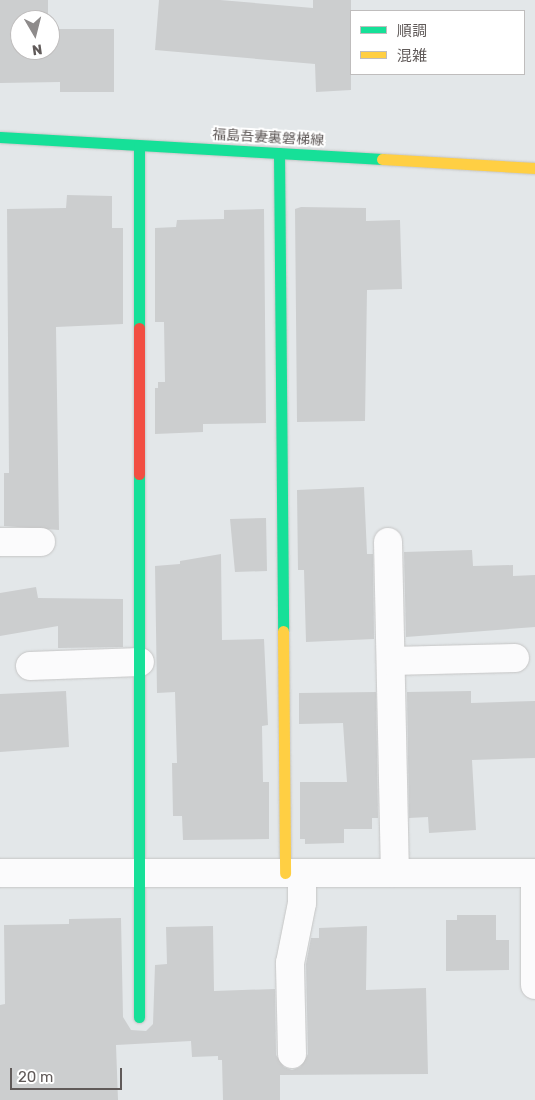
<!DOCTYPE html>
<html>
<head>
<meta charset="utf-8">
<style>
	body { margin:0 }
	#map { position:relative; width:535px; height:1100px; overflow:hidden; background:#e3e7e9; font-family:Rubik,"Noto Sans JP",sans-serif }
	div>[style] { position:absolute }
	.building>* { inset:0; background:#cccecf }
	.roads { filter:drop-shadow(0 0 1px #c5c5c5) drop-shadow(0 0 1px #c5c5c5) }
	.street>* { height:28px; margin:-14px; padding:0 14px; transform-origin:14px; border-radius:14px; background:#fbfbfc }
	.fast>* { height:11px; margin:-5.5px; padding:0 5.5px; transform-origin:5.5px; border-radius:5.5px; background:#16e098 }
	.slow>* { height:11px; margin:-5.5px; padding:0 5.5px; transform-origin:5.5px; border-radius:5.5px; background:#ffcf43 }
	.jam>* { height:11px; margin:-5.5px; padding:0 5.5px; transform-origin:5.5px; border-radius:5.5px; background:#f24e42 }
	span { translate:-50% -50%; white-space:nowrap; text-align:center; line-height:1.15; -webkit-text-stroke:4px #fff; paint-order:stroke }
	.street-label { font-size:14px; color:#605a59 }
	.legend { position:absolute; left:350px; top:10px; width:175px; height:65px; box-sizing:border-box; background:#fff; border:1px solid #bfbdbd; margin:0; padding:6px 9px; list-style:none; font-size:15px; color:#605a59 }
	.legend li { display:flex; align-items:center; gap:10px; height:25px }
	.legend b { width:25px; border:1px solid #bfbdbd }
	.north { position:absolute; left:10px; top:10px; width:50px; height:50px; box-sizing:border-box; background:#fff; border:1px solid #bfbdbd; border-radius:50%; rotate:172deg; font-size:14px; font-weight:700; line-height:20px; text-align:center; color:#605a59 }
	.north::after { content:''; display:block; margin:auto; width:18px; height:22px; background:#8e8b8b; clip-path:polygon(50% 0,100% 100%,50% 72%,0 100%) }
	.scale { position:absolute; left:10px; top:1068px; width:112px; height:22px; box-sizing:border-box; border:2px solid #605a59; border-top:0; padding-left:6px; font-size:15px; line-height:18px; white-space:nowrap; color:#605a59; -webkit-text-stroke:4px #fff; paint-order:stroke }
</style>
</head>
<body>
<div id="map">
	<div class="building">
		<div style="clip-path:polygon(0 0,48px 0,48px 20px,20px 20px,20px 50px,50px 50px,50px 29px,114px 29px,114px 92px,60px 92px,60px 82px,0 83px)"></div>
		<div style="clip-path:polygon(159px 0,220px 0,313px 8px,313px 0,351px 0,351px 90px,316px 92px,315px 64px,155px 50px)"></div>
		<div style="clip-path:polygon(67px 195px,112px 196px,112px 228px,123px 228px,123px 324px,56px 327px,59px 530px,4px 526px,4px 473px,9px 473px,7px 209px,66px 208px)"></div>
		<div style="clip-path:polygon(301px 207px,366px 208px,366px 221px,400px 220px,402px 289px,367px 290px,365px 421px,297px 422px,295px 209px)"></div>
		<div style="clip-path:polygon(264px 209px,266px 423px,203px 424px,203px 432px,155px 434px,155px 388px,158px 388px,158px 382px,165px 382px,164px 322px,155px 322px,155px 228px,176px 227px,177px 220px,224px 219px,224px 210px)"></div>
		<div style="clip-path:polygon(364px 487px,367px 554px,373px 554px,374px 639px,306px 642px,304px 570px,298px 570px,297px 490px)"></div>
		<div style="clip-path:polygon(266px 518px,267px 571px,235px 572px,230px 519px)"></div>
		<div style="clip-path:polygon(472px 550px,473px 566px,513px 565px,513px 576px,535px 575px,535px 627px,406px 637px,404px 552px)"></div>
		<div style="clip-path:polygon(221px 554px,222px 640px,264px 639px,268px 725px,262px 726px,263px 782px,269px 782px,269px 839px,183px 840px,182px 816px,173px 816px,172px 763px,177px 763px,175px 692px,157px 693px,155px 566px,180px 564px,180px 561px)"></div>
		<div style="clip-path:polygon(36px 587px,38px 598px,123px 599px,123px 647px,58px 648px,58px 626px,0 636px,0 593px)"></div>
		<div style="clip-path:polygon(66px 691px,69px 747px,0 752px,0 694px)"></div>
		<div style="clip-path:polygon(471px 691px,471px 703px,535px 701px,535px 758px,472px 760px,476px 830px,429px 833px,428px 817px,409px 818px,407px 692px)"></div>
		<div style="clip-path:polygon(376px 692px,378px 818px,372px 818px,372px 829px,344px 829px,344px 843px,305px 844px,305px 839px,300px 839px,300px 782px,347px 782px,343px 723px,299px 724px,299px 693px)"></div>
		<div style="clip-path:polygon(457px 915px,496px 915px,496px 940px,509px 940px,509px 970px,446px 971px,446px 920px,457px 920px)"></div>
		<div style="clip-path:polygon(121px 918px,123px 1017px,131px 1030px,146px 1031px,153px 1024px,155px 965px,167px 964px,166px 927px,213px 926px,214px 991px,275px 989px,276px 1055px,284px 1067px,292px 1070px,300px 1067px,308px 1054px,306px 964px,311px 938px,319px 938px,319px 928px,367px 926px,366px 990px,426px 988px,428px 1074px,280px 1075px,280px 1100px,223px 1100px,222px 1060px,218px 1060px,218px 1056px,192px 1057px,191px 1041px,116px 1045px,118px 1100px,0 1100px,0 1005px,5px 1004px,4px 925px,69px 924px,69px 919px)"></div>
	</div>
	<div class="roads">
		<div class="street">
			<div style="left:0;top:542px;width:41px"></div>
			<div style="left:388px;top:542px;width:331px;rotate:88.8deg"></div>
			<div style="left:391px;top:661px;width:124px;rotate:-1.4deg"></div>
			<div style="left:30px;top:666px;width:110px;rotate:-2.1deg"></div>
			<div style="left:0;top:873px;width:535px"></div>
			<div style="left:535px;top:873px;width:112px;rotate:90deg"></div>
			<div style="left:292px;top:1054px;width:91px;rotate:-91.3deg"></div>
			<div style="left:290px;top:963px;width:61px;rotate:-78.7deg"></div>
			<div style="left:302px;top:903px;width:30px;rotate:-90deg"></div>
		</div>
		<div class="fast">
			<div style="left:0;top:137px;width:383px;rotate:3.3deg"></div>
			<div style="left:139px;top:146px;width:182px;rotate:90deg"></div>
			<div style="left:279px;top:153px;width:478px;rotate:89.5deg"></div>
			<div style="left:139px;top:474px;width:543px;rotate:90deg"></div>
		</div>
		<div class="slow">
			<div style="left:382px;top:159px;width:153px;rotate:3.4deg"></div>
			<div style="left:283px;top:631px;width:242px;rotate:89.5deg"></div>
		</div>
		<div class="jam">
			<div style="left:139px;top:328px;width:146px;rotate:90deg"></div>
		</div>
	</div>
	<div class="street-label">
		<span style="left:268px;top:138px;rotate:3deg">福島吾妻裏磐梯線</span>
	</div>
	<ul class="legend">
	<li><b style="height:6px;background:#16e098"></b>順調</li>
	<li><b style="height:6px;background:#ffcf43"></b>混雑</li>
	</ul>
	<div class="north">N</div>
	<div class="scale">20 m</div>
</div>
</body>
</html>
